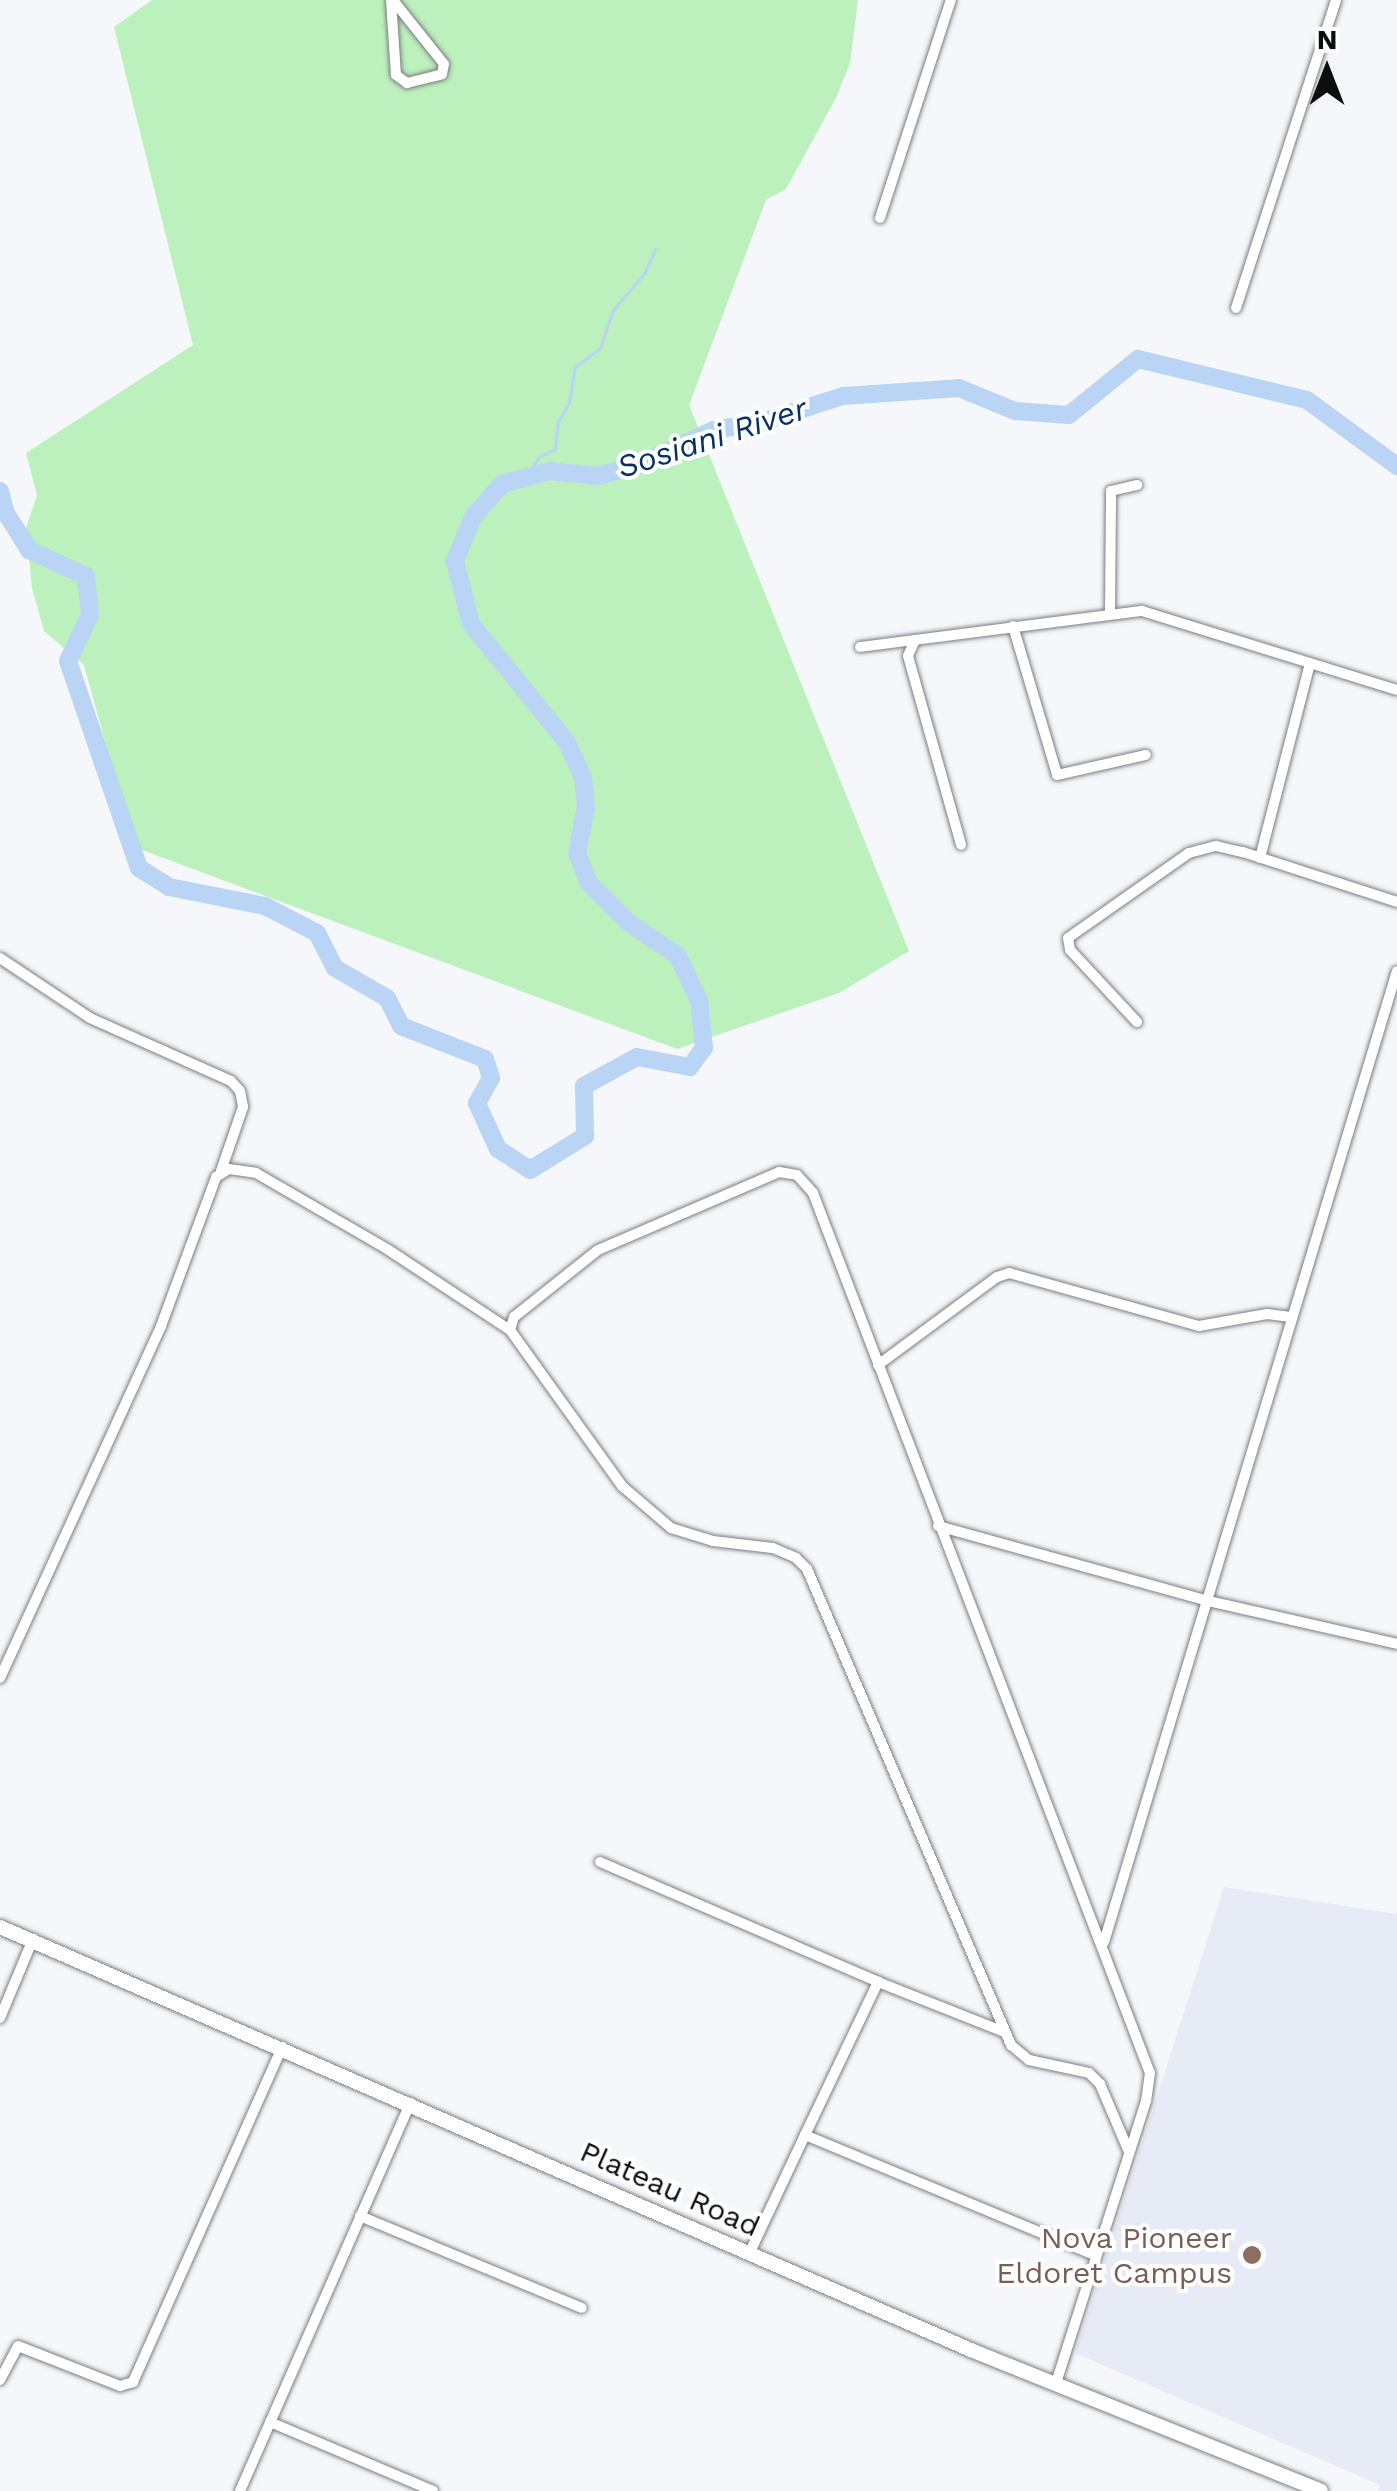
<!DOCTYPE html>
<html>
<head>
<meta charset="utf-8">
<style>
	body { margin:0 }
	#map { position:relative; width:1397px; height:2491px; overflow:hidden; background:#f6f7fb; font-family:"Work Sans",sans-serif }
	div>[style] { position:absolute }
	.built>* { inset:0; background:#e6ebf5 }
	.green>* { inset:0; background:#bcf0bc }
	.stream>* { height:2.5px; margin:-1.25px; padding:0 1.25px; transform-origin:1.25px; border-radius:1.25px; background:#bad4f6 }
	.river>* { height:18px; margin:-9px; padding:0 9px; transform-origin:9px; border-radius:9px; background:#bad4f6 }
	.roads { filter:drop-shadow(0 0 2px #7c7d80) drop-shadow(0 0 2px #7c7d80) }
	.street>* { height:10px; margin:-5px; padding:0 5px; transform-origin:5px; border-radius:5px; background:#fff }
	.secondary>* { height:14px; margin:-7px; padding:0 7px; transform-origin:7px; border-radius:7px; background:#fff }
	.dots>* { width:28px; height:28px; translate:-50% -50%; box-sizing:border-box; border:5px solid #fff; border-radius:50% }
	span { translate:-50% -50%; white-space:nowrap; text-align:center; line-height:1.15; -webkit-text-stroke:8px #fff; paint-order:stroke }
	.street-label { font-size:30px; color:#0c0d0e }
	.education-label { font-size:30px; color:#785e54 }
	.right { translate:-100% -50%; text-align:right }
	.water-label { font-size:32px; color:#083062; font-style:italic }
	.north { position:absolute; left:1277px; top:20px; width:100px; height:100px; -webkit-text-stroke:8px #fff; paint-order:stroke; rotate:0deg; font-size:28px; font-weight:700; line-height:40px; text-align:center; color:#0c0d0e }
	.north::after { content:''; display:block; margin:auto; width:35px; height:45px; background:#0c0d0e; clip-path:polygon(50% 0,100% 100%,50% 72%,0 100%) }
</style>
</head>
<body>
<div id="map">
	<div class="built">
		<div style="clip-path:polygon(1224px 1887px,1397px 1914px,1397px 2491px,1378px 2491px,1380px 2485px,1075px 2353px)"></div>
	</div>
	<div class="green">
		<div style="clip-path:polygon(152px 0,858px 0,850px 63px,836px 98px,786px 189px,766px 200px,689px 405px,909px 951px,839px 993px,677px 1049px,134px 847px,84px 665px,44px 631px,32px 588px,26px 528px,37px 495px,26px 453px,193px 345px,114px 27px)"></div>
	</div>
	<div class="stream">
		<div style="left:526px;top:477px;width:24px;rotate:-57deg"></div>
		<div style="left:539px;top:457px;width:18px;rotate:-27deg"></div>
		<div style="left:555px;top:449px;width:27px;rotate:-84deg"></div>
		<div style="left:558px;top:422px;width:22px;rotate:-60deg"></div>
		<div style="left:569px;top:403px;width:36px;rotate:-81deg"></div>
		<div style="left:575px;top:367px;width:31px;rotate:-37deg"></div>
		<div style="left:600px;top:348px;width:40px;rotate:-71.1deg"></div>
		<div style="left:613px;top:310px;width:48px;rotate:-49.3deg"></div>
		<div style="left:644px;top:274px;width:27px;rotate:-66deg"></div>
	</div>
	<div class="river">
		<div style="left:0;top:491px;width:23px;rotate:75deg"></div>
		<div style="left:6px;top:513px;width:44px;rotate:58.1deg"></div>
		<div style="left:29px;top:550px;width:63px;rotate:24.5deg"></div>
		<div style="left:86px;top:576px;width:39px;rotate:84deg"></div>
		<div style="left:90px;top:615px;width:51px;rotate:115.6deg"></div>
		<div style="left:68px;top:661px;width:219px;rotate:71.1deg"></div>
		<div style="left:139px;top:868px;width:36px;rotate:32deg"></div>
		<div style="left:169px;top:887px;width:98px;rotate:11.2deg"></div>
		<div style="left:265px;top:906px;width:59px;rotate:27.4deg"></div>
		<div style="left:317px;top:933px;width:39px;rotate:63deg"></div>
		<div style="left:335px;top:968px;width:60px;rotate:30deg"></div>
		<div style="left:387px;top:998px;width:31px;rotate:63deg"></div>
		<div style="left:401px;top:1026px;width:90px;rotate:21.4deg"></div>
		<div style="left:485px;top:1059px;width:20px;rotate:72deg"></div>
		<div style="left:491px;top:1078px;width:29px;rotate:119deg"></div>
		<div style="left:477px;top:1103px;width:51px;rotate:65.5deg"></div>
		<div style="left:498px;top:1149px;width:38px;rotate:33deg"></div>
		<div style="left:530px;top:1170px;width:65px;rotate:-31.7deg"></div>
		<div style="left:585px;top:1136px;width:50px;rotate:-91.1deg"></div>
		<div style="left:584px;top:1086px;width:60px;rotate:-28.7deg"></div>
		<div style="left:637px;top:1057px;width:54px;rotate:10.7deg"></div>
		<div style="left:690px;top:1067px;width:24px;rotate:-54deg"></div>
		<div style="left:704px;top:1048px;width:48px;rotate:-95.9deg"></div>
		<div style="left:699px;top:1000px;width:49px;rotate:-115.5deg"></div>
		<div style="left:678px;top:956px;width:59px;rotate:-146deg"></div>
		<div style="left:629px;top:923px;width:57px;rotate:-135deg"></div>
		<div style="left:589px;top:883px;width:31px;rotate:-112deg"></div>
		<div style="left:577px;top:854px;width:49px;rotate:-79.4deg"></div>
		<div style="left:586px;top:806px;width:29px;rotate:-96deg"></div>
		<div style="left:583px;top:777px;width:40px;rotate:-115deg"></div>
		<div style="left:566px;top:741px;width:151px;rotate:-129.1deg"></div>
		<div style="left:471px;top:624px;width:65px;rotate:-104.3deg"></div>
		<div style="left:455px;top:561px;width:48px;rotate:-67.8deg"></div>
		<div style="left:473px;top:517px;width:44px;rotate:-48.7deg"></div>
		<div style="left:502px;top:484px;width:50px;rotate:-15.2deg"></div>
		<div style="left:550px;top:471px;width:47px;rotate:6.1deg"></div>
		<div style="left:597px;top:476px;width:40px;rotate:-14.4deg"></div>
		<div style="left:636px;top:466px;width:86px;rotate:-24.8deg"></div>
		<div style="left:714px;top:430px;width:49px;rotate:-9.5deg"></div>
		<div style="left:762px;top:422px;width:85px;rotate:-17.8deg"></div>
		<div style="left:843px;top:396px;width:116px;rotate:-3.9deg"></div>
		<div style="left:959px;top:388px;width:61px;rotate:22.3deg"></div>
		<div style="left:1015px;top:411px;width:54px;rotate:4.2deg"></div>
		<div style="left:1069px;top:415px;width:89px;rotate:-39.1deg"></div>
		<div style="left:1138px;top:359px;width:174px;rotate:13.6deg"></div>
		<div style="left:1307px;top:400px;width:112px;rotate:36.3deg"></div>
	</div>
	<div class="roads">
		<div class="street">
			<div style="left:391px;top:0;width:75px;rotate:86.2deg"></div>
			<div style="left:396px;top:75px;width:14px;rotate:36deg"></div>
			<div style="left:407px;top:83px;width:36px;rotate:-14deg"></div>
			<div style="left:442px;top:74px;width:10px;rotate:-79deg"></div>
			<div style="left:444px;top:64px;width:82px;rotate:-128.6deg"></div>
			<div style="left:880px;top:218px;width:229px;rotate:-72deg"></div>
			<div style="left:1236px;top:308px;width:324px;rotate:-72deg"></div>
			<div style="left:1110px;top:613px;width:122px;rotate:-89.5deg"></div>
			<div style="left:1111px;top:491px;width:27px;rotate:-13deg"></div>
			<div style="left:1013px;top:626px;width:155px;rotate:73.5deg"></div>
			<div style="left:1057px;top:775px;width:91px;rotate:-12.7deg"></div>
			<div style="left:915px;top:640px;width:17px;rotate:114deg"></div>
			<div style="left:908px;top:656px;width:196px;rotate:74.3deg"></div>
			<div style="left:860px;top:647px;width:284px;rotate:-7.3deg"></div>
			<div style="left:1142px;top:611px;width:267px;rotate:17.2deg"></div>
			<div style="left:1260px;top:858px;width:201px;rotate:-75.6deg"></div>
			<div style="left:0;top:958px;width:108px;rotate:33.7deg"></div>
			<div style="left:90px;top:1018px;width:154px;rotate:24.1deg"></div>
			<div style="left:231px;top:1081px;width:13px;rotate:48deg"></div>
			<div style="left:240px;top:1091px;width:16px;rotate:79deg"></div>
			<div style="left:243px;top:1107px;width:68px;rotate:109deg"></div>
			<div style="left:1137px;top:1022px;width:98px;rotate:-132.9deg"></div>
			<div style="left:1070px;top:950px;width:12px;rotate:-99deg"></div>
			<div style="left:1068px;top:938px;width:148px;rotate:-35.1deg"></div>
			<div style="left:1189px;top:853px;width:28px;rotate:-15deg"></div>
			<div style="left:1216px;top:846px;width:28px;rotate:13deg"></div>
			<div style="left:1243px;top:852px;width:162px;rotate:18deg"></div>
			<div style="left:510px;top:1330px;width:14px;rotate:-73deg"></div>
			<div style="left:514px;top:1317px;width:107px;rotate:-38.6deg"></div>
			<div style="left:598px;top:1250px;width:197px;rotate:-23.3deg"></div>
			<div style="left:779px;top:1172px;width:18px;rotate:9deg"></div>
			<div style="left:797px;top:1175px;width:24px;rotate:48deg"></div>
			<div style="left:813px;top:1193px;width:942px;rotate:69.05deg"></div>
			<div style="left:1150px;top:2073px;width:28px;rotate:98deg"></div>
			<div style="left:1146px;top:2101px;width:296px;rotate:107.7deg"></div>
			<div style="left:878px;top:1365px;width:148px;rotate:-36.5deg"></div>
			<div style="left:997px;top:1277px;width:13px;rotate:-18deg"></div>
			<div style="left:1009px;top:1273px;width:197px;rotate:15.6deg"></div>
			<div style="left:1199px;top:1326px;width:69px;rotate:-10deg"></div>
			<div style="left:1267px;top:1314px;width:24px;rotate:7deg"></div>
			<div style="left:938px;top:1526px;width:276px;rotate:15.5deg"></div>
			<div style="left:1204px;top:1600px;width:198px;rotate:12.8deg"></div>
			<div style="left:0;top:1678px;width:387px;rotate:-65.4deg"></div>
			<div style="left:161px;top:1326px;width:159px;rotate:-69.7deg"></div>
			<div style="left:216px;top:1177px;width:15px;rotate:-32deg"></div>
			<div style="left:229px;top:1169px;width:27px;rotate:8deg"></div>
			<div style="left:256px;top:1173px;width:151px;rotate:30.1deg"></div>
			<div style="left:387px;top:1249px;width:147px;rotate:33.4deg"></div>
			<div style="left:510px;top:1330px;width:192px;rotate:54.3deg"></div>
			<div style="left:622px;top:1486px;width:65px;rotate:40.6deg"></div>
			<div style="left:671px;top:1528px;width:44px;rotate:17.2deg"></div>
			<div style="left:713px;top:1541px;width:60px;rotate:6.7deg"></div>
			<div style="left:773px;top:1548px;width:25px;rotate:23deg"></div>
			<div style="left:796px;top:1558px;width:16px;rotate:45deg"></div>
			<div style="left:807px;top:1569px;width:518px;rotate:66.8deg"></div>
			<div style="left:1011px;top:2045px;width:23px;rotate:40deg"></div>
			<div style="left:1029px;top:2060px;width:61px;rotate:12.2deg"></div>
			<div style="left:1089px;top:2073px;width:16px;rotate:45deg"></div>
			<div style="left:1100px;top:2084px;width:74px;rotate:66.9deg"></div>
			<div style="left:600px;top:1862px;width:303px;rotate:23.3deg"></div>
			<div style="left:1104px;top:1942px;width:1014px;rotate:-73.21deg"></div>
			<div style="left:0;top:2018px;width:86px;rotate:-67.3deg"></div>
			<div style="left:805px;top:2135px;width:170px;rotate:-64.5deg"></div>
			<div style="left:878px;top:1982px;width:136px;rotate:21.6deg"></div>
			<div style="left:360px;top:2216px;width:240px;rotate:22.5deg"></div>
			<div style="left:749px;top:2254px;width:132px;rotate:-64.8deg"></div>
			<div style="left:805px;top:2135px;width:313px;rotate:22.5deg"></div>
			<div style="left:0;top:2380px;width:38px;rotate:-62deg"></div>
			<div style="left:18px;top:2346px;width:110px;rotate:21.4deg"></div>
			<div style="left:120px;top:2386px;width:14px;rotate:-17deg"></div>
			<div style="left:133px;top:2382px;width:367px;rotate:-66deg"></div>
			<div style="left:270px;top:2422px;width:177px;rotate:22.9deg"></div>
			<div style="left:240px;top:2491px;width:424px;rotate:-66.3deg"></div>
		</div>
		<div class="secondary">
			<div style="left:0;top:1927px;width:1059px;rotate:23.54deg"></div>
			<div style="left:971px;top:2350px;width:377px;rotate:21.9deg"></div>
		</div>
	</div>
	<div class="dots">
		<div style="left:1252px;top:2255px;background:#8d6e63"></div>
	</div>
	<div class="street-label">
		<span style="left:670px;top:2189px;rotate:24deg">Plateau Road</span>
	</div>
	<div class="education-label">
		<span class="right" style="left:1232px;top:2255px">Nova Pioneer<br>Eldoret Campus</span>
	</div>
	<div class="water-label">
		<span style="left:712px;top:438px;rotate:-18deg">Sosiani River</span>
	</div>
	<div class="north">N</div>
</div>
</body>
</html>
